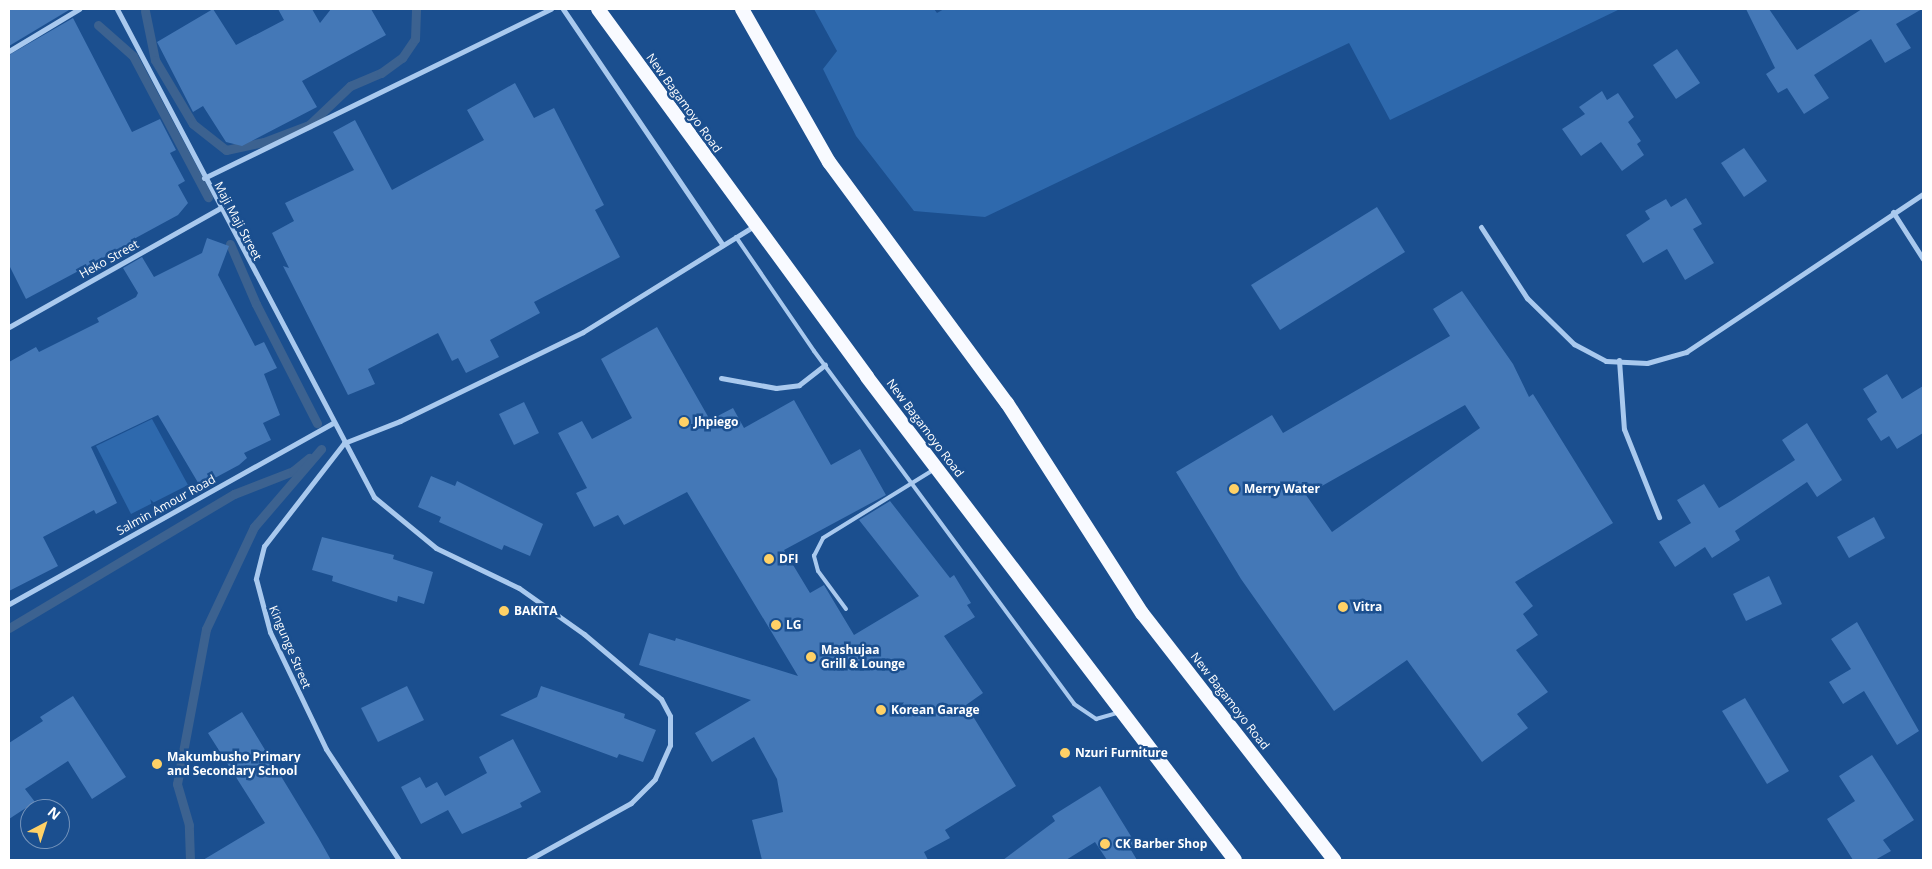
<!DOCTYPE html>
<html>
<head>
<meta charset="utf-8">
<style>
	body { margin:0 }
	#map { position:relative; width:1932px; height:869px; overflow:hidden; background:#1b4f8f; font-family:"Open Sans",sans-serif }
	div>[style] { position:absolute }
	.green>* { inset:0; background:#2e69ad }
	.stream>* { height:9px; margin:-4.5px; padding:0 4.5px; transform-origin:4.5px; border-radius:4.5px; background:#3c6290 }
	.building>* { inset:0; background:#4478b7 }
	.service>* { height:4px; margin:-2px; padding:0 2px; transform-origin:2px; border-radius:2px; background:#a9c9ee }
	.minor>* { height:5px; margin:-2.5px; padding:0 2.5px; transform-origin:2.5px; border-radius:2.5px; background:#a9c9ee }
	.trunk>* { height:14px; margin:-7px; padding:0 7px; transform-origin:7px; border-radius:7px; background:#f8faff }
	.dots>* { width:14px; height:14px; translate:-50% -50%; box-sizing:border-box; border:2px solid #1b4f8f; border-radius:50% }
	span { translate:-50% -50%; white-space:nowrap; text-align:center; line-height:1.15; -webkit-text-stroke:5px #1b4f8f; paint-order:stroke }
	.street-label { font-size:12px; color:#fff }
	.poi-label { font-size:12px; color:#fff; font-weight:700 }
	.left { translate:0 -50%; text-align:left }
	.frame { position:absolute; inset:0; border:10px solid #fff; pointer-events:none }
	.north { position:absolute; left:20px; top:799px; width:50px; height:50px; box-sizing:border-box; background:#1b4f8f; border:1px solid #7695bc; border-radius:50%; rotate:40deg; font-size:14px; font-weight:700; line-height:20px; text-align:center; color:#fff }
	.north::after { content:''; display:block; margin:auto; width:18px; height:22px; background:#ffd166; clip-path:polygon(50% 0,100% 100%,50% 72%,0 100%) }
</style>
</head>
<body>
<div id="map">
	<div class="green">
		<div style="clip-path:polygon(814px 9px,934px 9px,937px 13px,944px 9px,1620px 9px,1390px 120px,1349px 43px,985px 217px,914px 211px,856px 136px,823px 69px,837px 51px)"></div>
		<div style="clip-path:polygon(152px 419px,188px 485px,131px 514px,96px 446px)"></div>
	</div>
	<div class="stream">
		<div style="left:145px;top:11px;width:50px;rotate:78.5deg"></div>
		<div style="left:155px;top:60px;width:74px;rotate:59.3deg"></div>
		<div style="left:193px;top:124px;width:42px;rotate:38.2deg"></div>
		<div style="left:226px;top:150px;width:39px;rotate:-12deg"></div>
		<div style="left:264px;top:142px;width:48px;rotate:-20.7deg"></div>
		<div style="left:309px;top:125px;width:57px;rotate:-43.6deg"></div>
		<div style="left:350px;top:86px;width:34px;rotate:-23deg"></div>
		<div style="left:381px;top:73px;width:26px;rotate:-36deg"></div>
		<div style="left:402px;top:58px;width:23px;rotate:-56deg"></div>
		<div style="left:415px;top:39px;width:30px;rotate:-88deg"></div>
		<div style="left:98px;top:25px;width:47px;rotate:41.5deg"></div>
		<div style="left:133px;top:56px;width:160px;rotate:62deg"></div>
		<div style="left:230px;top:244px;width:65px;rotate:66.6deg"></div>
		<div style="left:256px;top:304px;width:134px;rotate:62.9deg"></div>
		<div style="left:9px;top:628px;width:262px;rotate:-30.8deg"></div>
		<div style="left:234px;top:494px;width:63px;rotate:-21.3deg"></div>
		<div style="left:293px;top:471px;width:21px;rotate:-39deg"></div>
		<div style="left:190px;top:860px;width:35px;rotate:-92deg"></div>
		<div style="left:189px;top:825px;width:43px;rotate:-106.3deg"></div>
		<div style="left:177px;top:784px;width:158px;rotate:-79.4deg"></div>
		<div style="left:206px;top:629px;width:113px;rotate:-64.8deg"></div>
		<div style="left:254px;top:527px;width:103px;rotate:-49.3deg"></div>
	</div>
	<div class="building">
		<div style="clip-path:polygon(9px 9px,68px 9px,69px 10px,9px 46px)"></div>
		<div style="clip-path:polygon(213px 9px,236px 45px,284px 20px,278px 9px,312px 9px,320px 23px,331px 9px,371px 9px,386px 35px,302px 81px,317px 107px,242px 146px,226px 142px,203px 106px,193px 112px,157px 42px)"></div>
		<div style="clip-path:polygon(1746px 9px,1769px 9px,1797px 50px,1862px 9px,1922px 9px,1896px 24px,1911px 48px,1885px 63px,1871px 39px,1814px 75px,1829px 98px,1804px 114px,1787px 88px,1778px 93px,1766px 74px,1775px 68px)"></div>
		<div style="clip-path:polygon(73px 18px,132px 132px,160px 119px,176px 150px,170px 153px,185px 181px,178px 185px,188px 203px,178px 215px,132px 240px,138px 249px,119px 260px,114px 252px,26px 299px,9px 265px,9px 55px)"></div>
		<div style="clip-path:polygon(1677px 49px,1700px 83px,1676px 99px,1653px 65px)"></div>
		<div style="clip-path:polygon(515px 83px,534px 118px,554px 108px,604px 205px,595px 210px,620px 257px,534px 302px,540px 313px,490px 340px,499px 357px,466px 373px,458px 358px,452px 361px,438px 333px,368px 369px,375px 384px,348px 395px,283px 266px,289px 268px,272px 233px,294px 221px,285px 203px,354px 170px,333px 132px,355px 120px,392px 190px,484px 140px,467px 110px)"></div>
		<div style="clip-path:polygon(1602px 91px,1607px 100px,1618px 93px,1634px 117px,1628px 122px,1641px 141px,1637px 144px,1644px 155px,1622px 171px,1601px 142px,1581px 156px,1562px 129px,1585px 114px,1579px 107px)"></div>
		<div style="clip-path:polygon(1744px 148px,1767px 181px,1744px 197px,1721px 163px)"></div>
		<div style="clip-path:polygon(1686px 198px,1702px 224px,1693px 229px,1714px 263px,1685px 280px,1667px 249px,1643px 263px,1626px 235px,1650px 219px,1645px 211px,1666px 199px,1671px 207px)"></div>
		<div style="clip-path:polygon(1377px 207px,1405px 252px,1280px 330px,1251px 285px)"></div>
		<div style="clip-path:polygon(207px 238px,229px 246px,218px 275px,255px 346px,264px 342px,277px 368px,264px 374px,280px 415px,263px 423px,271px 440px,244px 453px,247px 458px,239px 465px,200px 486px,158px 415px,91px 447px,117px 503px,96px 514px,94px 510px,43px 537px,58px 566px,9px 591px,9px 362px,36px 347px,39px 352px,99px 322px,97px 318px,136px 297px,138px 293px,123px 268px,142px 257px,154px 277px,202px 253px)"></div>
		<div style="clip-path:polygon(evenodd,1462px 291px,1513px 364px,1529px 397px,1533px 394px,1613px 523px,1515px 582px,1533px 606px,1523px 614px,1538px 635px,1516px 650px,1548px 692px,1517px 714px,1528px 728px,1482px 762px,1407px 660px,1334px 711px,1241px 579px,1176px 472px,1272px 415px,1283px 433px,1450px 336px,1433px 309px,1462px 291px,1465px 405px,1480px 428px,1332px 532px,1306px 495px,1465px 405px)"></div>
		<div style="clip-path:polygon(657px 327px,710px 420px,733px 408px,744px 428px,794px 400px,831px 465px,860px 449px,886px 495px,784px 550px,810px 593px,824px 585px,854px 635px,919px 596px,859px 520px,890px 501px,950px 578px,954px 575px,971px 603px,967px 605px,975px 617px,944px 636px,983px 693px,966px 705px,1016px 786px,945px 830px,950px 838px,924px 852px,928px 860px,762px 860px,752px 820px,783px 812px,777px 779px,754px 737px,712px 762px,695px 733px,751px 700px,639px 665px,649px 633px,675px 641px,676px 638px,798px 676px,687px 492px,624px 525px,618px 515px,594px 527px,576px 493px,587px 488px,558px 433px,582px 421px,592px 439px,632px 418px,601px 359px)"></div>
		<div style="clip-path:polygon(1887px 374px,1902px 399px,1923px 386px,1923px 433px,1897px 449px,1889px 436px,1881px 441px,1867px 419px,1877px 412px,1863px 389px)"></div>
		<div style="clip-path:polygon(524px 402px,539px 433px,514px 445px,499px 414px)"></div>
		<div style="clip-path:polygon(1807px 423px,1842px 480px,1817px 497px,1807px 482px,1735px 531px,1740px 540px,1712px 558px,1705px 547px,1675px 567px,1659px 542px,1691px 523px,1677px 500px,1704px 484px,1719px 508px,1731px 501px,1795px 460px,1782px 440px)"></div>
		<div style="clip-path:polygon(431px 476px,455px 486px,457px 481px,543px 524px,530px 556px,504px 545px,502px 550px,439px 522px,441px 517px,418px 507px)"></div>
		<div style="clip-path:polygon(1874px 517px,1885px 538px,1849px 558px,1837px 537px)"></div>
		<div style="clip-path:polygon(322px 537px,394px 555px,393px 559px,433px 572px,424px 604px,398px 596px,397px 602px,375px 595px,332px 581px,333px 576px,312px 570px)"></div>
		<div style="clip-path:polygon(1769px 576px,1782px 604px,1746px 621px,1733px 594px)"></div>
		<div style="clip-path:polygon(1857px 622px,1919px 731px,1897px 745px,1864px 691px,1843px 704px,1829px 682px,1851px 669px,1831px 639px)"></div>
		<div style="clip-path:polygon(407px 686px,424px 720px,378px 742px,361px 708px)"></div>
		<div style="clip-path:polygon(541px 686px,625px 714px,624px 718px,656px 730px,643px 762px,619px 754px,617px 758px,500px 715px,537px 697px)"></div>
		<div style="clip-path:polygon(73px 696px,126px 777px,92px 799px,68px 761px,25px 789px,35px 802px,9px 819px,9px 743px,43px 721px,40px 717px)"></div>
		<div style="clip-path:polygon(1745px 698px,1789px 771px,1767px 784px,1722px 711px)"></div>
		<div style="clip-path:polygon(242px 712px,318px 837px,331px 860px,203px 860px,265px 823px,208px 733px)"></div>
		<div style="clip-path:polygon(513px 739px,541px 792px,520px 803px,522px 807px,462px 834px,448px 810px,421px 824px,401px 787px,420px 777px,426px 788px,437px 782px,445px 796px,487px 773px,479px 757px)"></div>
		<div style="clip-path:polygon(1872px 755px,1914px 820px,1883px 840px,1891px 851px,1875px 860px,1853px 860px,1827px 819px,1855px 801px,1839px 776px)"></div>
		<div style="clip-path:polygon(1100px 786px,1137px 846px,1131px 850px,1137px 860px,1107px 860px,1095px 842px,1066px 860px,1003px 860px,1055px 821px,1052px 816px)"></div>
	</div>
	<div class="service">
		<div style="left:736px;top:237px;width:138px;rotate:55.6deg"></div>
		<div style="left:814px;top:351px;width:438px;rotate:53.6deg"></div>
		<div style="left:1074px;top:704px;width:27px;rotate:34deg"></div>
		<div style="left:1096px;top:719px;width:25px;rotate:-16deg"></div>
		<div style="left:846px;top:609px;width:47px;rotate:-126.4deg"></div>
		<div style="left:818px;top:571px;width:16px;rotate:-105deg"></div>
		<div style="left:814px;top:556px;width:20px;rotate:-63deg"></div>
		<div style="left:823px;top:538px;width:129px;rotate:-31.7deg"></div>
	</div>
	<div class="minor">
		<div style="left:117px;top:9px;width:552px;rotate:62.23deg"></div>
		<div style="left:374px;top:497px;width:80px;rotate:39.4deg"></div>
		<div style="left:436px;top:548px;width:92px;rotate:25.7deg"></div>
		<div style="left:519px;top:588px;width:80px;rotate:35.3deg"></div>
		<div style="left:584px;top:634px;width:101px;rotate:40.2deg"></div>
		<div style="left:661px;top:699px;width:19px;rotate:62deg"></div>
		<div style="left:670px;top:716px;width:29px;rotate:90deg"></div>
		<div style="left:670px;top:745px;width:37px;rotate:114deg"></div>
		<div style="left:655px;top:779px;width:34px;rotate:135deg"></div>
		<div style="left:631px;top:803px;width:118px;rotate:151deg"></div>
		<div style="left:563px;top:9px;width:285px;rotate:55.9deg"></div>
		<div style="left:9px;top:51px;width:82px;rotate:-31deg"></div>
		<div style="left:204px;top:178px;width:386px;rotate:-26deg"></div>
		<div style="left:1893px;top:212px;width:56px;rotate:57.4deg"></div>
		<div style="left:1481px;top:227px;width:85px;rotate:57.1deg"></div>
		<div style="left:1527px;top:298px;width:66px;rotate:44.4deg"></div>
		<div style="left:1574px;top:344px;width:36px;rotate:28deg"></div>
		<div style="left:1606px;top:361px;width:41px;rotate:2.8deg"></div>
		<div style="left:1647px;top:363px;width:41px;rotate:-15.8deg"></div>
		<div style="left:1686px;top:352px;width:285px;rotate:-33.7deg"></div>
		<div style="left:9px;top:327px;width:242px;rotate:-29.4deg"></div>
		<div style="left:1619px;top:360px;width:69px;rotate:85.9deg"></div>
		<div style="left:1624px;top:429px;width:95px;rotate:68.3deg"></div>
		<div style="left:721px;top:378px;width:56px;rotate:10.3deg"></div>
		<div style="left:776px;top:388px;width:23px;rotate:-7deg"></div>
		<div style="left:799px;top:385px;width:33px;rotate:-38deg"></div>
		<div style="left:344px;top:443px;width:130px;rotate:127.8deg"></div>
		<div style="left:264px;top:546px;width:34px;rotate:104deg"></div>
		<div style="left:256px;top:579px;width:55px;rotate:75.2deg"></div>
		<div style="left:270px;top:632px;width:130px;rotate:64.4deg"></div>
		<div style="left:326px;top:749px;width:133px;rotate:56.7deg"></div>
		<div style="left:344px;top:443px;width:60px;rotate:-21.4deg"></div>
		<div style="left:400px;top:421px;width:203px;rotate:-25.9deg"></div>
		<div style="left:583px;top:332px;width:201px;rotate:-31.8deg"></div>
		<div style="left:9px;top:604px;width:371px;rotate:-29.2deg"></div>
	</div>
	<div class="trunk">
		<div style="left:598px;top:9px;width:456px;rotate:53.8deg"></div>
		<div style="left:867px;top:377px;width:607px;rotate:52.7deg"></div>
		<div style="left:742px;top:9px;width:176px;rotate:60.4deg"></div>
		<div style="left:829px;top:162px;width:300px;rotate:53.6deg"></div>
		<div style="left:1007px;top:403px;width:250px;rotate:57.3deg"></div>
		<div style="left:1142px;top:613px;width:313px;rotate:52.1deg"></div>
	</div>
	<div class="dots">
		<div style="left:684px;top:422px;background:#ffd166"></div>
		<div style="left:1234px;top:489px;background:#ffd166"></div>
		<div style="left:769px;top:559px;background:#ffd166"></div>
		<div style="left:1343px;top:607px;background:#ffd166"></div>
		<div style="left:504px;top:611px;background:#ffd166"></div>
		<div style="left:776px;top:625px;background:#ffd166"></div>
		<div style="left:811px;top:657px;background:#ffd166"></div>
		<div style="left:881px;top:710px;background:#ffd166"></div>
		<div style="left:1065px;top:753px;background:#ffd166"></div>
		<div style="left:157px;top:764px;background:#ffd166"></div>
		<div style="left:1105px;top:844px;background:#ffd166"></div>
	</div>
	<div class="street-label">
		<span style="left:684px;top:103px;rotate:54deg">New Bagamoyo Road</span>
		<span style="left:238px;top:221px;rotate:62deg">Maji Maji Street</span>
		<span style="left:109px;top:259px;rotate:-29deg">Heko Street</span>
		<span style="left:925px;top:428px;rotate:53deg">New Bagamoyo Road</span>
		<span style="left:166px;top:505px;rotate:-29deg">Salmin Amour Road</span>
		<span style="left:290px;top:647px;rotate:67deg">Kingunge Street</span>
		<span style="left:1230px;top:701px;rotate:52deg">New Bagamoyo Road</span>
	</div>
	<div class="poi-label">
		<span class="left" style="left:694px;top:422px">Jhpiego</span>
		<span class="left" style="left:1244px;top:489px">Merry Water</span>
		<span class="left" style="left:779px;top:559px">DFI</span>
		<span class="left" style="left:1353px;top:607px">Vitra</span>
		<span class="left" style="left:514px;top:611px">BAKITA</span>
		<span class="left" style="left:786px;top:625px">LG</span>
		<span class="left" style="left:821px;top:657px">Mashujaa<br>Grill &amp; Lounge</span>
		<span class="left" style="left:891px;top:710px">Korean Garage</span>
		<span class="left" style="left:1075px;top:753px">Nzuri Furniture</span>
		<span class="left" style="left:167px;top:764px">Makumbusho Primary<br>and Secondary School</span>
		<span class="left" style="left:1115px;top:844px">CK Barber Shop</span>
	</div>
	<div class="frame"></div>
	<div class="north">N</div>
</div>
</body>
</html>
